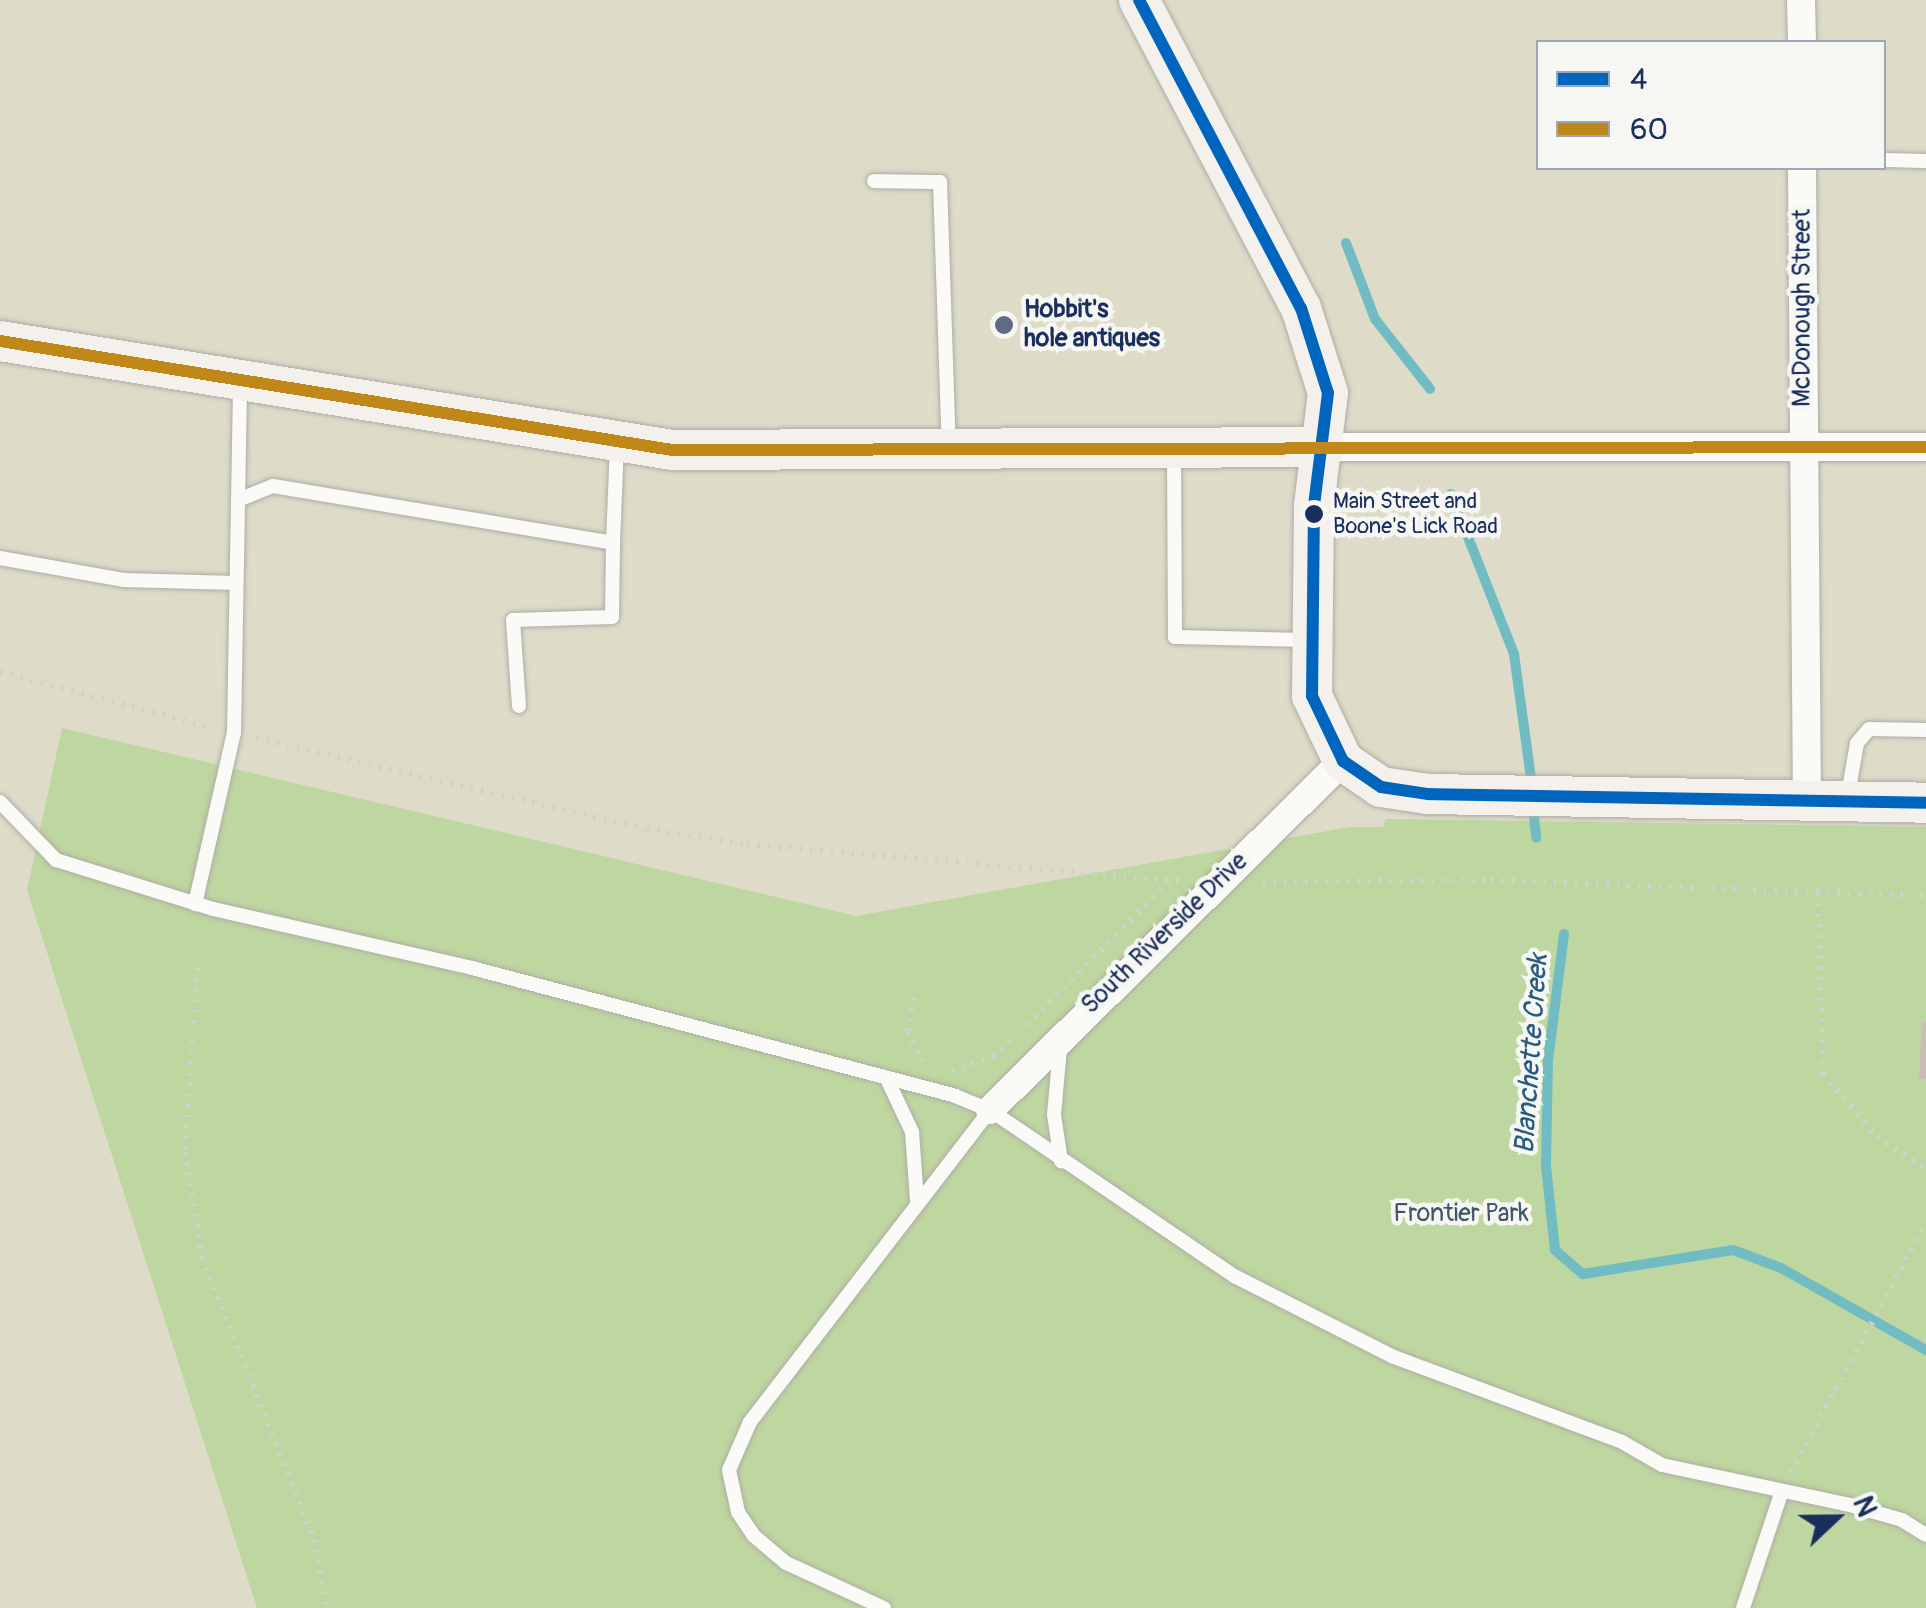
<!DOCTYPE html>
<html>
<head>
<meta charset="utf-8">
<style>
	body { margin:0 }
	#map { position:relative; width:1926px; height:1608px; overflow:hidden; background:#dedbc8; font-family:Pangolin,sans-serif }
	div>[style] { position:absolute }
	.green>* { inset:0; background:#bed6a0 }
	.stream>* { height:10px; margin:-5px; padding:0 5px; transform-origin:5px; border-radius:5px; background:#71bcc2 }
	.building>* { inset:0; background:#ccbcb9 }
	.path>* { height:6px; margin-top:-3px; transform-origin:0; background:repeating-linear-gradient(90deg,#d1d1cf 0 2.5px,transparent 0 10.5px) }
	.roads { filter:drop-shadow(0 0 2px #adada6) drop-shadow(0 0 2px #adada6) }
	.lane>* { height:14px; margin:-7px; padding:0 7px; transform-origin:7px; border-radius:7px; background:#fafaf7 }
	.street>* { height:28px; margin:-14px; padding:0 14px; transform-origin:14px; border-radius:14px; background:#fafaf7 }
	.secondary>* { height:40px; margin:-20px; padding:0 20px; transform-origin:20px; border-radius:20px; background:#f4f1ed }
	.bus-1>* { height:12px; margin:-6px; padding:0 6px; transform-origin:6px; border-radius:6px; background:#0065bd }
	.bus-2>* { height:12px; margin:-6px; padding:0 6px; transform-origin:6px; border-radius:6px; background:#c08818 }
	.dots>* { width:28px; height:28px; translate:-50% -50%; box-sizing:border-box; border:5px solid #f6f6f2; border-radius:50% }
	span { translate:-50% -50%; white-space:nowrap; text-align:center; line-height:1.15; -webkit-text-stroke:9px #f6f6f2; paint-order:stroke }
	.bus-label { font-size:22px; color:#1b2f5e }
	.left { translate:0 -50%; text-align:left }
	.street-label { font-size:25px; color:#1b2f5e }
	.poi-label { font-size:25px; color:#1b2f5e; font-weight:700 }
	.park-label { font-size:25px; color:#3d5866 }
	.water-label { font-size:28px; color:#295b80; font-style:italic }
	.legend { position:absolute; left:1536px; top:40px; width:350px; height:130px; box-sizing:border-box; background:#f6f6f2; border:2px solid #9ea6b7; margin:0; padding:12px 18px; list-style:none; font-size:30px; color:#1b2f5e }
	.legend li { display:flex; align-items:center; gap:20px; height:50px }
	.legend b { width:50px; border:2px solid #9ea6b7 }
	.north { position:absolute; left:1786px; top:1468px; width:100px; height:100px; -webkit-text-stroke:8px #f6f6f2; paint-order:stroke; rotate:68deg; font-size:28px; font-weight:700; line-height:40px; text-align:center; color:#1b2f5e }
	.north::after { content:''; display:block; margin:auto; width:35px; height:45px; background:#1b2f5e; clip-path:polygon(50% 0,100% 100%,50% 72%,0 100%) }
</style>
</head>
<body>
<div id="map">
	<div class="green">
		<div style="clip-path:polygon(62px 728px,856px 916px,1350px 827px,1383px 827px,1386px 819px,1926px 827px,1926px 1608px,257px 1608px,27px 890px)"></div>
	</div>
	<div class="stream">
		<div style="left:1346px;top:243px;width:81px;rotate:69.1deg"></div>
		<div style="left:1375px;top:319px;width:89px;rotate:51.8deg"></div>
		<div style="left:1451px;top:494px;width:172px;rotate:68.5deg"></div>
		<div style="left:1514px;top:654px;width:132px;rotate:82.2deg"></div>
		<div style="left:1533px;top:807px;width:31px;rotate:84deg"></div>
		<div style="left:1564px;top:934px;width:127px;rotate:97.2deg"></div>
		<div style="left:1548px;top:1060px;width:106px;rotate:91.1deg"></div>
		<div style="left:1546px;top:1166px;width:84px;rotate:83.9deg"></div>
		<div style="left:1555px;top:1250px;width:37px;rotate:41deg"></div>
		<div style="left:1583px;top:1274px;width:152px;rotate:-9.1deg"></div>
		<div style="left:1733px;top:1250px;width:51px;rotate:20.6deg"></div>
		<div style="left:1781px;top:1268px;width:167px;rotate:29.5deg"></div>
	</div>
	<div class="building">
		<div style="clip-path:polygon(1922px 1022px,1926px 1022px,1926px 1079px,1919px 1079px)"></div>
	</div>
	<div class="path">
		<div style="left:0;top:672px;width:221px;rotate:14.7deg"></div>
		<div style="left:256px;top:738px;width:401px;rotate:13.1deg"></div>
		<div style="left:647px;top:829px;width:101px;rotate:8.5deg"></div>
		<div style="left:747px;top:844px;width:435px;rotate:4.9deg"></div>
		<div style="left:1263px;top:882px;width:228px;rotate:-0.5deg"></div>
		<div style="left:1491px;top:880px;width:435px;rotate:2.1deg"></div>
		<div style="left:1818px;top:893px;width:181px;rotate:88.4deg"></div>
		<div style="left:1823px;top:1074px;width:83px;rotate:49.4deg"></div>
		<div style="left:1877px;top:1137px;width:59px;rotate:33.1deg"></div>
		<div style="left:197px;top:968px;width:184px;rotate:93.7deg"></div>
		<div style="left:185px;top:1152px;width:107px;rotate:80.9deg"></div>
		<div style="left:202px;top:1258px;width:303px;rotate:68.3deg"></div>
		<div style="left:314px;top:1540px;width:69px;rotate:79.2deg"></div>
		<div style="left:914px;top:998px;width:35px;rotate:102deg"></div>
		<div style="left:907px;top:1032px;width:33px;rotate:63deg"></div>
		<div style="left:1027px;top:1025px;width:202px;rotate:-45.4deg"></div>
		<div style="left:952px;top:1071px;width:44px;rotate:-20.1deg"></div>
		<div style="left:993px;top:1056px;width:23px;rotate:-40deg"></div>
		<div style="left:1791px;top:1472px;width:284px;rotate:-61.6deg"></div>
	</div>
	<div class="roads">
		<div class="lane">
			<div style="left:1884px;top:160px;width:42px;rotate:1.4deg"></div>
			<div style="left:874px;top:181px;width:66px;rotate:0.9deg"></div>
			<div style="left:940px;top:182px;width:265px;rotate:88.1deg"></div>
			<div style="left:1174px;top:451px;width:186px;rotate:89.7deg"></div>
			<div style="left:1175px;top:637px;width:132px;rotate:1.3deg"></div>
			<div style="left:238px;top:500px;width:38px;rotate:-22deg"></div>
			<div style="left:273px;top:486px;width:345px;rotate:9.5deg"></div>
			<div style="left:613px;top:543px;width:98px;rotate:-87.7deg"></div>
			<div style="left:0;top:558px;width:125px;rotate:10.1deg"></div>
			<div style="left:123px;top:580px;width:113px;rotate:1.5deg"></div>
			<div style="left:519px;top:706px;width:86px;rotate:-94deg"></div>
			<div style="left:513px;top:620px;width:99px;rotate:-1.7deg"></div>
			<div style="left:612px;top:617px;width:74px;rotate:-89.2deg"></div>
			<div style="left:1847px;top:800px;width:58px;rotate:-80deg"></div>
			<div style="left:1857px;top:743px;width:18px;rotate:-49deg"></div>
			<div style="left:1869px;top:729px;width:57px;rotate:1deg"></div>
			<div style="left:0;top:802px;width:81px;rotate:46deg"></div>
			<div style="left:56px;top:860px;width:164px;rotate:17.3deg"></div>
			<div style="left:213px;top:909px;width:266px;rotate:12.8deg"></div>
			<div style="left:472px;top:968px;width:500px;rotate:14.8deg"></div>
			<div style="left:955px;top:1096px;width:38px;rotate:22deg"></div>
			<div style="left:990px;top:1110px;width:297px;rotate:34.2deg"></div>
			<div style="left:1236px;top:1277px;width:177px;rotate:26.9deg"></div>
			<div style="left:1394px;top:1357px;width:243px;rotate:20.4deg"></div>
			<div style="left:1622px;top:1442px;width:46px;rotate:29.9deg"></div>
			<div style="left:1662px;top:1465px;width:188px;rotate:12deg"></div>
			<div style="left:1846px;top:1504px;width:58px;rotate:15.9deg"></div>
			<div style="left:1902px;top:1520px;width:28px;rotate:32deg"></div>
			<div style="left:195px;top:904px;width:175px;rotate:-77.2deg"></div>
			<div style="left:234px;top:733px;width:349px;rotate:-89deg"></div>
			<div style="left:1060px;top:1048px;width:67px;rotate:95.1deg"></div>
			<div style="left:1054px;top:1115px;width:47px;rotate:81.3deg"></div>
			<div style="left:887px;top:1079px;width:59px;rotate:64.7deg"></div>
			<div style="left:912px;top:1132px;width:68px;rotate:85.8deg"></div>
			<div style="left:884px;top:1608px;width:108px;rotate:-155.3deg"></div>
			<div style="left:786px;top:1563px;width:42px;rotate:-139.8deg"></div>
			<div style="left:754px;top:1536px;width:29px;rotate:-124deg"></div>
			<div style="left:738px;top:1512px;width:43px;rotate:-102.1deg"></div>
			<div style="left:729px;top:1470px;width:52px;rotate:-66.4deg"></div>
			<div style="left:750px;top:1422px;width:394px;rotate:-52.4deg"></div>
			<div style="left:1743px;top:1608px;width:123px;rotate:-71.6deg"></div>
		</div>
		<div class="street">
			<div style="left:1801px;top:0;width:42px;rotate:88.6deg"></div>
			<div style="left:1802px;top:168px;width:631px;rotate:89.55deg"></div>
			<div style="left:1325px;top:447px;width:601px"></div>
			<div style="left:990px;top:1110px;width:496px;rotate:-44.7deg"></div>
		</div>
		<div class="secondary">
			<div style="left:1139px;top:0;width:348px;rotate:62.3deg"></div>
			<div style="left:1301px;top:308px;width:89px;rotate:72.4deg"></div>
			<div style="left:1328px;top:393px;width:114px;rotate:97.1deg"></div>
			<div style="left:1314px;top:506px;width:190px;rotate:90.6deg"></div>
			<div style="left:1312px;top:696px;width:72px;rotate:64.5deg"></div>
			<div style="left:1343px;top:761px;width:46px;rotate:34.4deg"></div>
			<div style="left:1381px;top:787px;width:48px;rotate:8.5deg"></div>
			<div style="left:1428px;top:794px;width:498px;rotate:1deg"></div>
			<div style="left:0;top:341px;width:681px;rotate:9.21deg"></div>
			<div style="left:672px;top:450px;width:653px;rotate:-0.26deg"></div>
		</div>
	</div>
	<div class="bus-1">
		<div style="left:1139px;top:0;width:348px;rotate:62.3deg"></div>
		<div style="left:1301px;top:308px;width:89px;rotate:72.4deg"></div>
		<div style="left:1328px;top:393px;width:114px;rotate:97.1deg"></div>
		<div style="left:1314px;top:506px;width:190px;rotate:90.6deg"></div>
		<div style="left:1312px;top:696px;width:72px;rotate:64.5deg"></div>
		<div style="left:1343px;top:761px;width:46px;rotate:34.4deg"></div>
		<div style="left:1381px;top:787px;width:48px;rotate:8.5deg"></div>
		<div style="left:1428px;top:794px;width:498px;rotate:1deg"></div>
	</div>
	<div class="bus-2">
		<div style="left:0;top:341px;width:681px;rotate:9.21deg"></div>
		<div style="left:672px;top:450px;width:1254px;rotate:-0.14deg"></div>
	</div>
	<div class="dots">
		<div style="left:1004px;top:325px;background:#5f6b83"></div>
		<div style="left:1314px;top:514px;background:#1b2f5e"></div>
	</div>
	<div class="bus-label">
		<span class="left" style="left:1333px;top:514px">Main Street and<br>Boone's Lick Road</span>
	</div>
	<div class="street-label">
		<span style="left:1803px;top:308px;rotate:-90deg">McDonough Street</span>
		<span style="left:1165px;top:934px;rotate:-44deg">South Riverside Drive</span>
	</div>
	<div class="poi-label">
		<span class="left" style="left:1024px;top:325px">Hobbit's<br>hole antiques</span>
	</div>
	<div class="park-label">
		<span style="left:1461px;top:1214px">Frontier Park</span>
	</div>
	<div class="water-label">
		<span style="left:1532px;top:1054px;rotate:-86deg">Blanchette Creek</span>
	</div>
	<ul class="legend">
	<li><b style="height:12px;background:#0065bd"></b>4</li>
	<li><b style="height:12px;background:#c08818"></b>60</li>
	</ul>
	<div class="north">N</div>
</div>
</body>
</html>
